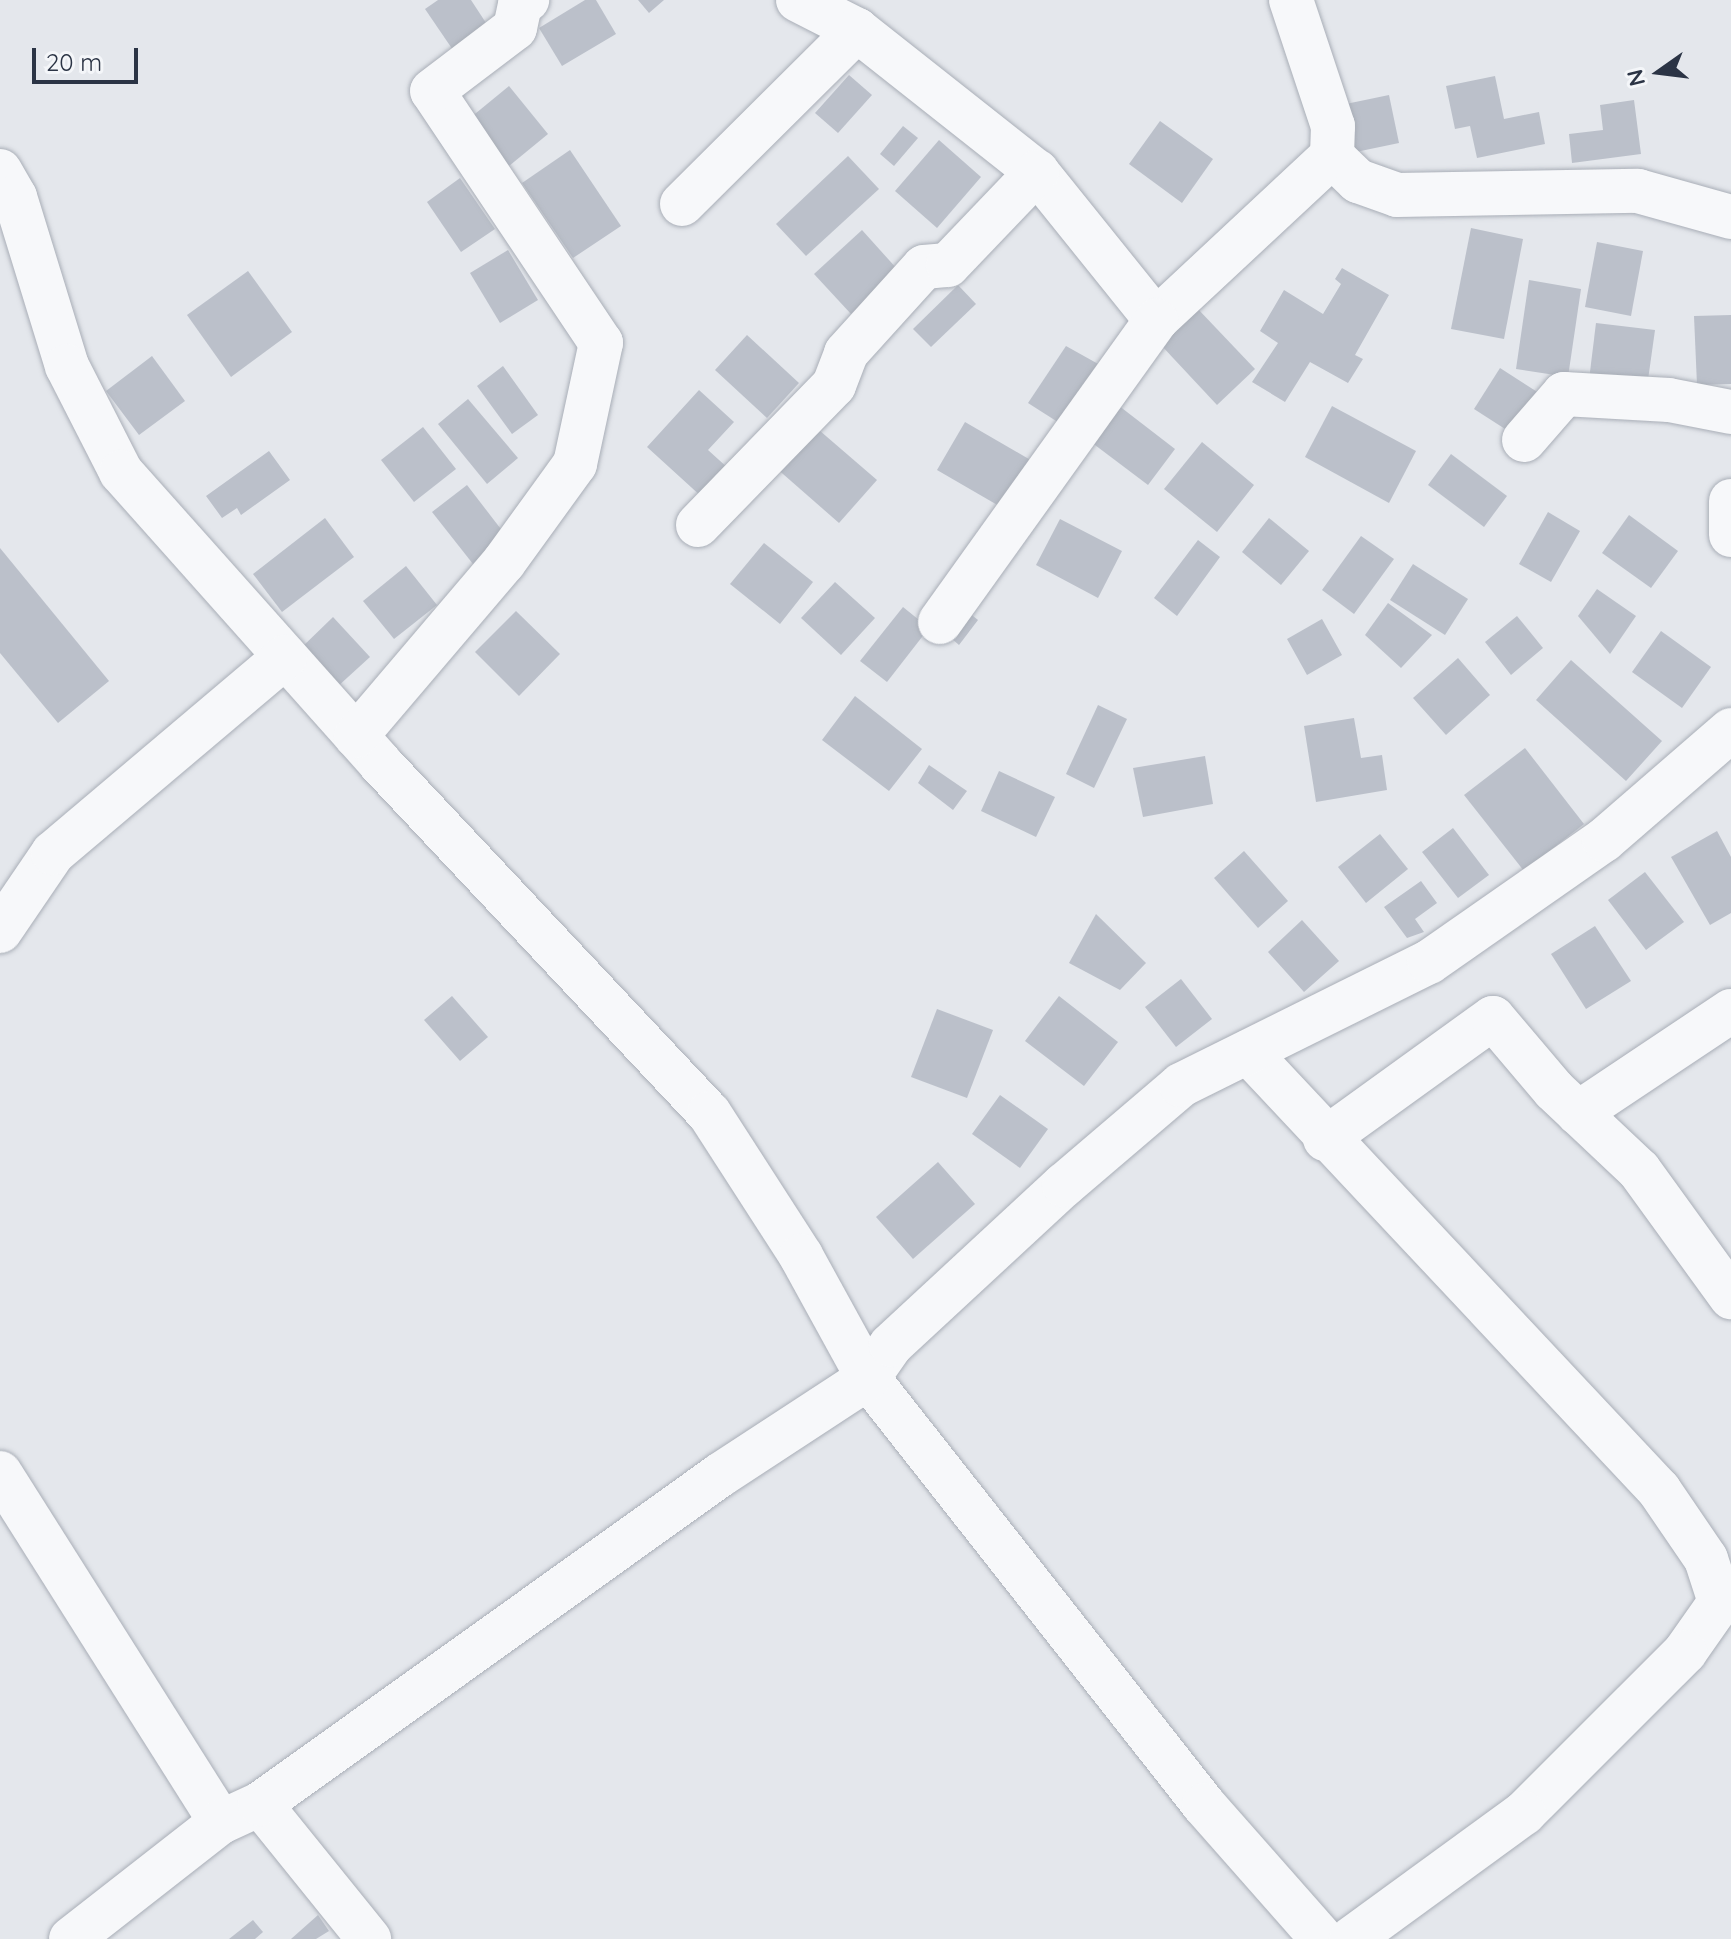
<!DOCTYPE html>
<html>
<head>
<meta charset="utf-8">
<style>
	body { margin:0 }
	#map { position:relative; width:1731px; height:1939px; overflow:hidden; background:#e4e7ec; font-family:Quicksand,sans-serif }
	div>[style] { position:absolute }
	.building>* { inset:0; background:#bbc0ca }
	.roads { filter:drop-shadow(0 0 2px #a9aeb7) drop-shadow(0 0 2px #a9aeb7) }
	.minor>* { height:44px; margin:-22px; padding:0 22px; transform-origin:22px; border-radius:22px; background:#f7f8fa }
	span { translate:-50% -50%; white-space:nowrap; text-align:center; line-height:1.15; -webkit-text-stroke:6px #f4f6f9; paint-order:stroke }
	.north { position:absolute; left:1619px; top:32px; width:80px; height:80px; -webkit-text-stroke:6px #f4f6f9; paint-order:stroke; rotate:256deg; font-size:22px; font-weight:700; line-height:32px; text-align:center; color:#2b3445 }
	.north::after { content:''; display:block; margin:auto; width:28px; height:36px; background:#2b3445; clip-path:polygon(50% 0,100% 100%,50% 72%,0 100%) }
	.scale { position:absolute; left:32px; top:48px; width:106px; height:36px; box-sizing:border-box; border:4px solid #2b3445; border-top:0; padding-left:10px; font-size:24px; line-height:28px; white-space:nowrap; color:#2b3445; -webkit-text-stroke:6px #f4f6f9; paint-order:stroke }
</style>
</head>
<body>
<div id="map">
	<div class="building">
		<div style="clip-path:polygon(438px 0,471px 0,490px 29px,455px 53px,425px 9px)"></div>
		<div style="clip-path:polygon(585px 0,596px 0,616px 34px,562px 66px,539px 28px)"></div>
		<div style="clip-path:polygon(638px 0,664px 0,649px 13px)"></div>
		<div style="clip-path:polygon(849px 75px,872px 95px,838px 133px,815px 113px)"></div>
		<div style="clip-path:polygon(1495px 76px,1504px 119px,1539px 112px,1545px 144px,1477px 158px,1470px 126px,1455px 129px,1446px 86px)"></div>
		<div style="clip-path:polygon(509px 86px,548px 134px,509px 166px,470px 118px)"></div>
		<div style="clip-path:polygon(1389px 95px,1399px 143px,1351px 153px,1341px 105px)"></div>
		<div style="clip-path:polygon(1634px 100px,1641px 154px,1572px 163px,1569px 134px,1603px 130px,1600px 105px)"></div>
		<div style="clip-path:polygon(1160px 121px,1213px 159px,1182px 203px,1129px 164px)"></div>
		<div style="clip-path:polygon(903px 126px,918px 138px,894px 166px,880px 154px)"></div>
		<div style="clip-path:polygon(939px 140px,981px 177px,937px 228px,895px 191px)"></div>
		<div style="clip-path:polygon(570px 150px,621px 226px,573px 258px,522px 183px)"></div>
		<div style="clip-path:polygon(848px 156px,879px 189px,806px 256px,776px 224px)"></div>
		<div style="clip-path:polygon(460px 178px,495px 229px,461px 252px,427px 202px)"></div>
		<div style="clip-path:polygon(1471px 228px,1523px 239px,1504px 339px,1451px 329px)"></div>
		<div style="clip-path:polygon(862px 230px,898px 270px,851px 314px,814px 274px)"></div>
		<div style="clip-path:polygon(1597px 242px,1643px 251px,1631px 316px,1585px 307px)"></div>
		<div style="clip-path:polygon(508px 250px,538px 300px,500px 323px,470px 273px)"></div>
		<div style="clip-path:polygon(1342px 268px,1389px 295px,1355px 355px,1363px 359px,1348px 383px,1310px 362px,1285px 402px,1252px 382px,1278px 343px,1260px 331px,1284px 290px,1323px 314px,1341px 284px,1335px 279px)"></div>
		<div style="clip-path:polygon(248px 271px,292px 332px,231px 377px,187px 315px)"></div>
		<div style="clip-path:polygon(1529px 280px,1581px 289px,1568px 377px,1516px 369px)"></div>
		<div style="clip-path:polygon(958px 285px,976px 304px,931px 347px,913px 329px)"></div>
		<div style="clip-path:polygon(1197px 308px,1255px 369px,1217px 405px,1160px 344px)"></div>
		<div style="clip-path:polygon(1731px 315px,1731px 384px,1697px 385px,1694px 316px)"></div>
		<div style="clip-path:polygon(1596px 323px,1655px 330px,1647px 387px,1589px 380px)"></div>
		<div style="clip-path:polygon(747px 335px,799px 383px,767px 418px,715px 370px)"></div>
		<div style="clip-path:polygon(1066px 346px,1100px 365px,1064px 426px,1028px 403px)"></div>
		<div style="clip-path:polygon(152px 356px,185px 401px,139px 435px,106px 391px)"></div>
		<div style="clip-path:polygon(503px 366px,538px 415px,512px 434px,477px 386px)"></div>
		<div style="clip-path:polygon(1500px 368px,1542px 395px,1516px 436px,1474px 409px)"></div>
		<div style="clip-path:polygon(699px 390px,734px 422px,708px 450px,729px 469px,703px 498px,647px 447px)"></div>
		<div style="clip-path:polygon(468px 399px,518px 458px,487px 484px,438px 424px)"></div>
		<div style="clip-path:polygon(1114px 402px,1175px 449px,1148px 485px,1087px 439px)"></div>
		<div style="clip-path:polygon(1332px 406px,1416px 451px,1389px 503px,1305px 457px)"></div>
		<div style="clip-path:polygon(965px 422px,1034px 462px,1006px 510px,937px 470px)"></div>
		<div style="clip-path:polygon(812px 424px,877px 480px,839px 523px,775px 467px)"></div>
		<div style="clip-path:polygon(423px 427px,456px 469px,414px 502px,381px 460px)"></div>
		<div style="clip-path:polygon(1202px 442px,1254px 485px,1217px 532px,1164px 489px)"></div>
		<div style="clip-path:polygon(269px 451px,290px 480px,241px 515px,237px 508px,222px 518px,206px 496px)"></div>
		<div style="clip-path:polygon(1451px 454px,1507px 496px,1484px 527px,1428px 485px)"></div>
		<div style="clip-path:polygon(467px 485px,507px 537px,473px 564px,432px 512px)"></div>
		<div style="clip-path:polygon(1548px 512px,1580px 531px,1551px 582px,1519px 564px)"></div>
		<div style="clip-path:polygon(1629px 515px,1678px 551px,1651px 588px,1602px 553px)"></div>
		<div style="clip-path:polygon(325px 518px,354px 557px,282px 612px,253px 574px)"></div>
		<div style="clip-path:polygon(1269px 518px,1309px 551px,1281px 585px,1242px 552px)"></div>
		<div style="clip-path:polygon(1060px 519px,1122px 551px,1098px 598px,1036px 565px)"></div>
		<div style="clip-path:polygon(1361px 536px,1394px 559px,1354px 614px,1322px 590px)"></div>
		<div style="clip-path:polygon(1198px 540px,1220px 557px,1177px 616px,1154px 598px)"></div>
		<div style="clip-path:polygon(764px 543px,813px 582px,780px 624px,730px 584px)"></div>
		<div style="clip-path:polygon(0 548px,109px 681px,58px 723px,0 653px)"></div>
		<div style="clip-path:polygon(1413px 564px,1468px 599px,1445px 635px,1390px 600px)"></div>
		<div style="clip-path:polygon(406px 566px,437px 605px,394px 639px,363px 601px)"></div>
		<div style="clip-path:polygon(835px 582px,875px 618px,841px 655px,801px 618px)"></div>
		<div style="clip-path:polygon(1597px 589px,1636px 616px,1610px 654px,1578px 616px)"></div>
		<div style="clip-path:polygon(1388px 603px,1432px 635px,1401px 668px,1365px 635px)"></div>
		<div style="clip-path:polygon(903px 607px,929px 628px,887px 682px,860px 661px)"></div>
		<div style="clip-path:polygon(963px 608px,978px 620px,959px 645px,944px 632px)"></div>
		<div style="clip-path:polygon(516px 611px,560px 654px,519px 696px,475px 652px)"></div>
		<div style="clip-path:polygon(1517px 616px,1543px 648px,1511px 675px,1485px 642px)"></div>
		<div style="clip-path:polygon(333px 617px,370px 657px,336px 688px,300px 649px)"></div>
		<div style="clip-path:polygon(1322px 619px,1342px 655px,1307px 675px,1287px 639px)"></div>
		<div style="clip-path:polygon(1661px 631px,1711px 667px,1682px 708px,1632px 672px)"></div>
		<div style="clip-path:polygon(1458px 658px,1490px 695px,1446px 735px,1413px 698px)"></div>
		<div style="clip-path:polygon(1571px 660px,1662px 741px,1626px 781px,1536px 700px)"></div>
		<div style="clip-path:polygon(855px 696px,922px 749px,889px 791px,822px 740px)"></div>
		<div style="clip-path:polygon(1098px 705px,1127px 719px,1094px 788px,1066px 774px)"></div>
		<div style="clip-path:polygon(1354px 718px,1361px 758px,1382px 755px,1387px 790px,1316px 802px,1304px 726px)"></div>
		<div style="clip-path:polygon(1525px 748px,1584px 824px,1524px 871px,1464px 795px)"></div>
		<div style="clip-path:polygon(1205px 756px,1213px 804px,1143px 817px,1133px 768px)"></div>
		<div style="clip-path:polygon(929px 765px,967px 791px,953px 810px,918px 783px)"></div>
		<div style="clip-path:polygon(999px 771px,1055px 797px,1036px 837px,981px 811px)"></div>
		<div style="clip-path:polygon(1453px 828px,1489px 875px,1458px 898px,1422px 852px)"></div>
		<div style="clip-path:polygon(1717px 831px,1731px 857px,1731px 913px,1710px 925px,1671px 857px)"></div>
		<div style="clip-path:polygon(1380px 834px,1408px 869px,1366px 903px,1338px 867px)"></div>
		<div style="clip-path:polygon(1244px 851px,1288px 901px,1258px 928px,1214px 878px)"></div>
		<div style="clip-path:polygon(1645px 872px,1684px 922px,1646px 950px,1608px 900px)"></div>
		<div style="clip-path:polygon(1421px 881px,1437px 903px,1415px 919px,1424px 932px,1407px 938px,1384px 907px)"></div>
		<div style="clip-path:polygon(1096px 914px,1146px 963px,1120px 990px,1069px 963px)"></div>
		<div style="clip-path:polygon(1302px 920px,1339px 961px,1304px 992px,1268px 952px)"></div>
		<div style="clip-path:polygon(1595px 926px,1631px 981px,1586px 1009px,1551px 954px)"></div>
		<div style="clip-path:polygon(1181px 979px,1212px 1019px,1176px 1047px,1145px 1007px)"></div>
		<div style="clip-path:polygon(452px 996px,488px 1037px,460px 1061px,424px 1020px)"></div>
		<div style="clip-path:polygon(1059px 996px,1118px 1042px,1084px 1086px,1025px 1041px)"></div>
		<div style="clip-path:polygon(937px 1009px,993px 1030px,967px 1098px,911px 1077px)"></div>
		<div style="clip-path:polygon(1000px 1095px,1048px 1129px,1020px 1168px,972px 1134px)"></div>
		<div style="clip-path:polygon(938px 1162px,975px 1204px,913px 1259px,876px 1217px)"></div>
		<div style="clip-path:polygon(318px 1915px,329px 1931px,316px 1939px,291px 1939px)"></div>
		<div style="clip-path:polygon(253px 1920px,263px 1932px,255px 1939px,229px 1939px)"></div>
	</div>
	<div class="roads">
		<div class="minor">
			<div style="left:798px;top:0;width:66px;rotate:27deg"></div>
			<div style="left:857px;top:30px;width:229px;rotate:38.3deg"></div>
			<div style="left:1037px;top:172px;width:190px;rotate:51.2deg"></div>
			<div style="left:1156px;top:320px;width:241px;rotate:-43deg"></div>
			<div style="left:1332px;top:156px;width:36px;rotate:44deg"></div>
			<div style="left:1358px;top:181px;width:41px;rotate:19.7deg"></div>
			<div style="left:1397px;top:195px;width:241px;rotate:-1deg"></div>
			<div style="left:1638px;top:191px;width:97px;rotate:15.6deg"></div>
			<div style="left:1291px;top:0;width:133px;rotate:71.6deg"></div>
			<div style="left:1333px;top:126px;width:30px;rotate:92deg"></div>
			<div style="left:0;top:171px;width:30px;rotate:60deg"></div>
			<div style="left:15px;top:197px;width:177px;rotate:72.9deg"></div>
			<div style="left:67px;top:366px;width:119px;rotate:63deg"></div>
			<div style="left:121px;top:472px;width:390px;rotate:48.3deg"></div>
			<div style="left:380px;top:763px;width:480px;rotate:46.8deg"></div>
			<div style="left:709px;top:1113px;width:170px;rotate:57.2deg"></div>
			<div style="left:801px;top:1256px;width:139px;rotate:61.2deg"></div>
			<div style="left:868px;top:1378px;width:543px;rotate:51.8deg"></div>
			<div style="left:1204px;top:1805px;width:179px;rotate:48.6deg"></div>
			<div style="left:682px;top:204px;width:247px;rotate:-44.8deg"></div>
			<div style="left:1524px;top:440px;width:61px;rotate:-49deg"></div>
			<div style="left:1564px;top:394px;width:105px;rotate:3.3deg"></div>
			<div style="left:1669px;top:400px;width:63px;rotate:11deg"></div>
			<div style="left:1731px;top:501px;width:34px;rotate:90deg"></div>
			<div style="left:698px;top:525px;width:195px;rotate:-45.8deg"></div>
			<div style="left:834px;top:385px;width:34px;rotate:-69deg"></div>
			<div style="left:846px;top:353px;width:116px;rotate:-47.8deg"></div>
			<div style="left:924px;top:267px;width:24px;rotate:-5deg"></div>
			<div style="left:948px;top:265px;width:129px;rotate:-46.3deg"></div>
			<div style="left:940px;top:622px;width:371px;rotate:-54.4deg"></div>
			<div style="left:356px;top:736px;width:228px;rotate:-49.6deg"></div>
			<div style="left:504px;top:562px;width:121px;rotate:-54.1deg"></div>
			<div style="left:575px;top:464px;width:124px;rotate:-77.9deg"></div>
			<div style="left:601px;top:343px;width:303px;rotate:-123.8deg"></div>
			<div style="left:432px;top:91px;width:104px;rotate:-37.2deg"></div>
			<div style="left:515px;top:28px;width:24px;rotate:-78deg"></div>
			<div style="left:520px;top:5px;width:9px;rotate:-36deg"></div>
			<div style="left:0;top:931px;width:94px;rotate:-55.8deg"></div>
			<div style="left:53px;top:853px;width:304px;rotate:-40.2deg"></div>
			<div style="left:1248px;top:1052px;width:601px;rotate:46.82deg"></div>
			<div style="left:1659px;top:1490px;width:83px;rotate:55.7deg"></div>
			<div style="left:1706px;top:1559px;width:45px;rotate:72deg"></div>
			<div style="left:1720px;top:1602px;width:61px;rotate:125deg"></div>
			<div style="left:1685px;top:1652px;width:228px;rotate:135deg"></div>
			<div style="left:1524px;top:1813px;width:214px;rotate:143.9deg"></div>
			<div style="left:1578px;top:1113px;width:184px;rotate:-33.7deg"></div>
			<div style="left:1325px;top:1139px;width:207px;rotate:-35.8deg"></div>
			<div style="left:1493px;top:1018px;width:94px;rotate:49.7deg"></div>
			<div style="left:1554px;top:1090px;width:117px;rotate:43.3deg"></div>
			<div style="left:1639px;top:1170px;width:157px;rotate:54.1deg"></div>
			<div style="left:0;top:1473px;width:413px;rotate:57.7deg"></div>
			<div style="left:260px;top:1804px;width:174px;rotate:51.1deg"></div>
			<div style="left:71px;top:1939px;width:190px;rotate:-38deg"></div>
			<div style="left:221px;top:1822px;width:43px;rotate:-24.8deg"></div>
			<div style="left:260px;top:1804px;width:566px;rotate:-35.57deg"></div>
			<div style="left:720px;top:1475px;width:177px;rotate:-33.2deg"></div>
			<div style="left:868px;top:1378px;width:40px;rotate:-55.1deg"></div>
			<div style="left:891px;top:1345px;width:236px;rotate:-42.8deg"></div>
			<div style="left:1064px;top:1185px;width:154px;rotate:-40.5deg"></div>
			<div style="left:1181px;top:1085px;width:277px;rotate:-26.4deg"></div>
			<div style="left:1429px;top:962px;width:213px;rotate:-34.9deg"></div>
			<div style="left:1604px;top:840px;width:168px;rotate:-40.9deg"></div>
		</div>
	</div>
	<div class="north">N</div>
	<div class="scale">20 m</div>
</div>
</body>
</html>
